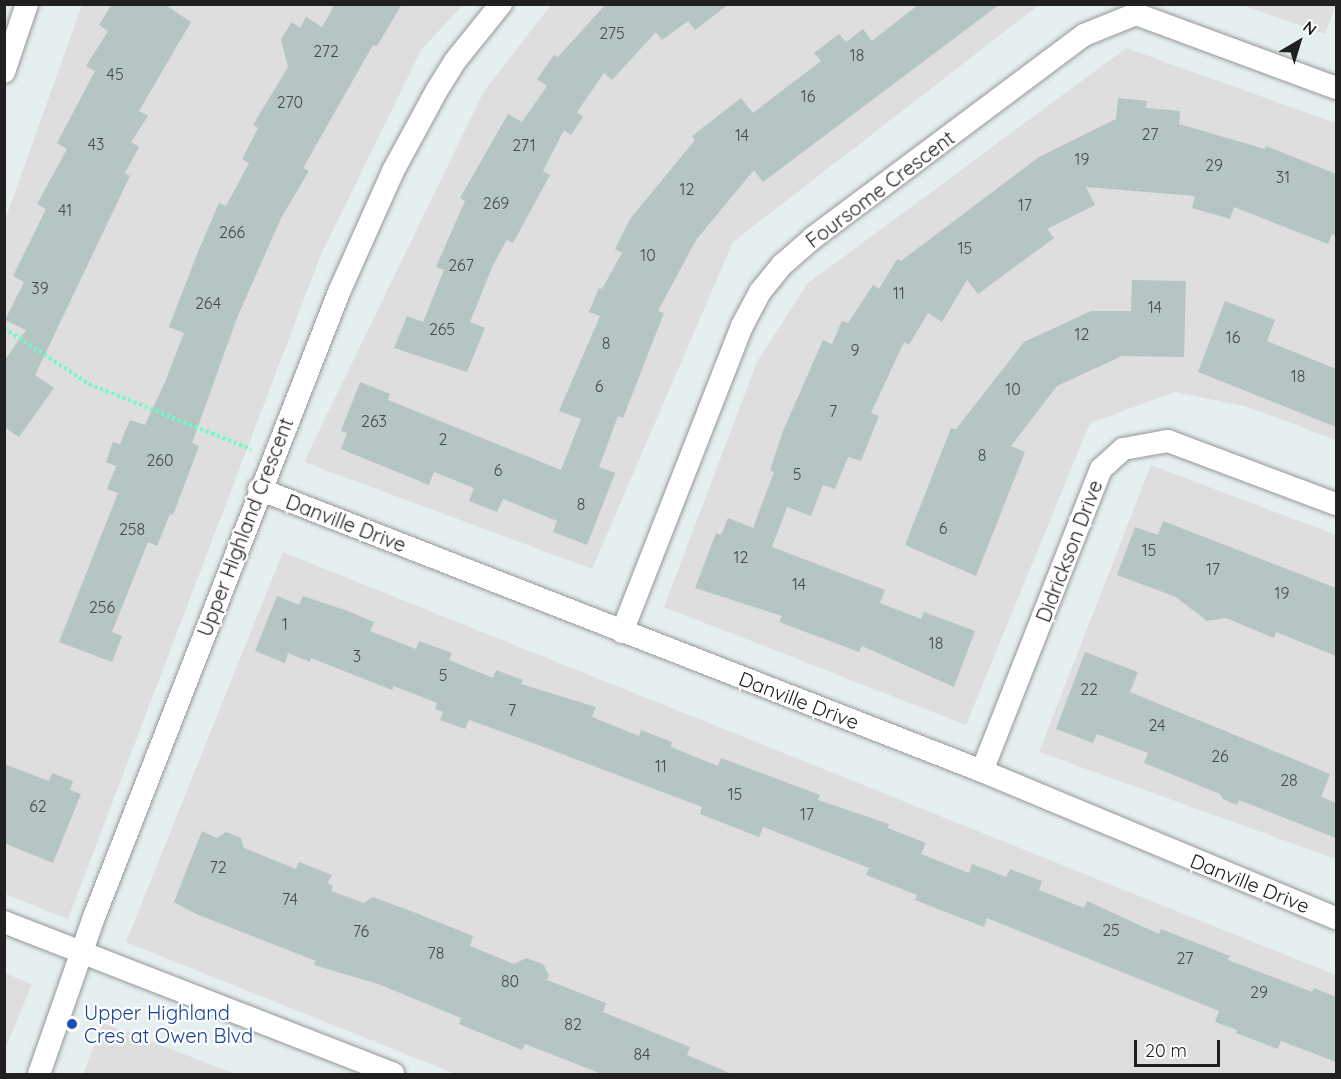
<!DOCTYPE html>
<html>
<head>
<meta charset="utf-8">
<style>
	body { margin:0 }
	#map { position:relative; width:1341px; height:1079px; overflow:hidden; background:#e6eff0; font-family:Quicksand,sans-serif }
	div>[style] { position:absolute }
	.residential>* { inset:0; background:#dddedd }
	.building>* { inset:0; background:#b5c5c4 }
	.path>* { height:4px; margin-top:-2px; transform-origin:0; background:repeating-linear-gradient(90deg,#6bfdc4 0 3px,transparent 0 6px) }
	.roads { filter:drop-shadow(0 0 2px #979797) drop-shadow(0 0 2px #979797) }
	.minor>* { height:22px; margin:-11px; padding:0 11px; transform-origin:11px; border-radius:11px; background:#fff }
	.dots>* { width:16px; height:16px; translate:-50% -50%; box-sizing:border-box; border:3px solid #fff; border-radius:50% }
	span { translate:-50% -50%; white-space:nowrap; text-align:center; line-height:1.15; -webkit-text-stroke:4.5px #fff; paint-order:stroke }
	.number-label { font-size:16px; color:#454949 }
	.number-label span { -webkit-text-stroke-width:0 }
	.street-label { font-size:20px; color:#202020 }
	.transit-label { font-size:20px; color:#164399 }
	.left { translate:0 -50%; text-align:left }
	.frame { position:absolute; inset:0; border:6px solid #202020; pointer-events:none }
	.north { position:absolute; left:1269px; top:12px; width:60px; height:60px; -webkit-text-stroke:4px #fff; paint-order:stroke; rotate:38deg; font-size:16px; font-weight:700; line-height:24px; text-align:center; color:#202020 }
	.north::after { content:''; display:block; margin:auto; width:21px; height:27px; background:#202020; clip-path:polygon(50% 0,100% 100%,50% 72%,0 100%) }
	.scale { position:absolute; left:1134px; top:1040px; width:86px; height:27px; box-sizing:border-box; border:3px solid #202020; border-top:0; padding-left:8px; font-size:18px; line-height:21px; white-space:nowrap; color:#202020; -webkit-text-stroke:4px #fff; paint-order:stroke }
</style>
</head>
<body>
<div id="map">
	<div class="residential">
		<div style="clip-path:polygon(82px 5px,463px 5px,421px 50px,320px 257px,68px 919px,5px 894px,5px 220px)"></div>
		<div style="clip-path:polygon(551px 5px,1039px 5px,733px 242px,592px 569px,304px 462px,484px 91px)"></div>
		<div style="clip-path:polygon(1242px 5px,1336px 5px,1325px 34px)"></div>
		<div style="clip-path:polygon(1126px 48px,1336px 123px,1336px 440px,1248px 407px,1175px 392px,1090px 423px,966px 725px,664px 607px,757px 362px,807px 284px)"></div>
		<div style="clip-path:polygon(1151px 465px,1336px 535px,1336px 859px,1039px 752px)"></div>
		<div style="clip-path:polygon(283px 552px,1336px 975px,1336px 1074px,456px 1074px,126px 942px)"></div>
		<div style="clip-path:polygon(5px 973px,32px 984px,5px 1050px)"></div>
		<div style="clip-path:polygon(103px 1023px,235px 1074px,83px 1074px)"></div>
	</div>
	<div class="building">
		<div style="clip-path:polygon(112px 4px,164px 4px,191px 22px,139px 111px,148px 116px,131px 142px,139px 147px,125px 173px,130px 176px,35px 375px,54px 388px,19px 437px,4px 427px,4px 361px,26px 330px,5px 320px,24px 282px,13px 276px,46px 209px,37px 204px,67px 149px,57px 143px,95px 71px,86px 66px,108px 31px,99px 25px)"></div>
		<div style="clip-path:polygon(335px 4px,402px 4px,377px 46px,373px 45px,303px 168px,309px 171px,281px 218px,237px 318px,192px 443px,199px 446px,173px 515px,170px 514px,157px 546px,148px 542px,112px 632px,122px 636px,112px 662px,59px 642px,118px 493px,107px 489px,116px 466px,106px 462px,113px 442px,120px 444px,130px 420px,145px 425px,165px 382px,184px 333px,169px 327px,197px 254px,219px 203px,226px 206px,249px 163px,242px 159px,258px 128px,253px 125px,288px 67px,281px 39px,292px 22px,300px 28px,306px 17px,322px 27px)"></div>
		<div style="clip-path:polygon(606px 4px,729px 4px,695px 30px,688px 21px,662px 40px,656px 32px,612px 80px,604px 73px,577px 112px,583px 117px,571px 135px,564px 130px,543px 171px,550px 175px,513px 243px,507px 240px,493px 265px,470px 322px,485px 328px,467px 372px,394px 348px,407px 316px,423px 322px,444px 270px,436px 267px,465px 201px,460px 198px,508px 114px,522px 122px,547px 86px,537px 79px,554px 55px,558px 57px)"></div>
		<div style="clip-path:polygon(919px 4px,1000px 4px,763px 182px,754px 170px,696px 240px,658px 311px,664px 313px,623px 418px,618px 416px,599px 467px,615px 473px,587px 545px,553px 532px,557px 521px,503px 499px,497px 512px,469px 501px,474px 488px,434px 472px,429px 485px,341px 449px,347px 433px,341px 431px,360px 382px,390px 394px,388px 400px,561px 470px,581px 419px,559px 411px,600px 316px,589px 312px,599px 288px,602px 289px,622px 253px,615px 249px,630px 219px,695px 140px,692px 136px,741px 98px,753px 113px,821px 61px,814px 53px,839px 34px,846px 42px,863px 29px,872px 41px)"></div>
		<div style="clip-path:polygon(1118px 98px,1147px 101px,1146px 108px,1180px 111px,1179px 124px,1265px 149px,1266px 146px,1336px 174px,1336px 236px,1332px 234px,1328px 244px,1234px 207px,1230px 219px,1192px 208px,1195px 196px,1086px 187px,1095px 205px,1047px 229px,1054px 238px,978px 294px,967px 280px,942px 322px,928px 313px,909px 345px,904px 342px,871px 413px,879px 416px,861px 461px,848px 457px,835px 489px,823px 485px,811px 516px,787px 507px,772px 547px,885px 590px,880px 603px,921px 619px,924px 612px,975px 631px,954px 687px,862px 646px,859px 652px,779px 622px,782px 616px,695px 588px,716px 533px,721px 535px,728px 518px,753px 528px,774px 472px,770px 470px,783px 431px,823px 340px,832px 344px,842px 321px,848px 323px,873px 285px,879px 289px,897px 259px,901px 261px,1039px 157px,1116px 119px)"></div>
		<div style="clip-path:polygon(1132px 280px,1186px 281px,1184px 357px,1122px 356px,1057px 386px,1011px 446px,1025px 452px,976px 576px,905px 545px,951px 428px,956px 429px,1024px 342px,1091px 311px,1131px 311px)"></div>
		<div style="clip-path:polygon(1225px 301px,1275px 320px,1267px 341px,1336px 369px,1336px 427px,1198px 372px)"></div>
		<div style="clip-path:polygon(1163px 521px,1336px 588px,1336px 656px,1276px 632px,1274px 638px,1226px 618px,1207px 621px,1176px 597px,1117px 575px,1135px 527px,1158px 535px)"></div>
		<div style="clip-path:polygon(277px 596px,299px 605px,303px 596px,345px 610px,374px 622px,370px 631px,416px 649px,419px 641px,452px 653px,449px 660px,493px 678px,496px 670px,523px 680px,521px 684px,596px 707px,592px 717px,639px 736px,641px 730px,672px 742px,671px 747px,718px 766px,721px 758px,820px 795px,818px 800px,889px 824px,888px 828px,926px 843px,921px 854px,969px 873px,972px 864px,1006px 877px,1010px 869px,1042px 881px,1039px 890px,1084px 908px,1087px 901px,1159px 934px,1161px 929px,1230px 956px,1228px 960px,1312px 992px,1314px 988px,1336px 997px,1336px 1062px,1281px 1041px,1278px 1049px,1236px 1033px,1237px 1030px,1215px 1022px,1219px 1011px,987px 918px,984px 927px,915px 900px,917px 895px,866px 875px,869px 868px,763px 827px,759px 837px,700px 814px,702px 807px,541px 746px,469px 720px,465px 729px,440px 720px,443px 712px,435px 709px,437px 703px,394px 686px,392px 690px,311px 658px,310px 662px,288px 653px,285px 663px,255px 651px)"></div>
		<div style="clip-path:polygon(1085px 652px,1138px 672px,1130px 692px,1330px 774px,1321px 797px,1336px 803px,1336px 838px,1239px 800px,1237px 805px,1223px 799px,1220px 794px,1144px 763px,1148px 753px,1097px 734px,1093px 743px,1056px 729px)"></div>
		<div style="clip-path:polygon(4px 764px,49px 781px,52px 773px,73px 781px,70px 790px,81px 794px,53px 863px,4px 843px)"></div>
		<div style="clip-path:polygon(202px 831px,217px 838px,226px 832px,241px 838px,244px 848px,296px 869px,299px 862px,332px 875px,328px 883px,333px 886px,331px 891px,364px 903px,373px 897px,416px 913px,473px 936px,470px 946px,514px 964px,526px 958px,543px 964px,549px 975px,547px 980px,606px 1003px,603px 1012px,690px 1047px,687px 1055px,732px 1074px,602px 1074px,525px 1044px,522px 1050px,459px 1024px,461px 1018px,378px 984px,314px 965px,316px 961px,196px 914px,174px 902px)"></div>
	</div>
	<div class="path">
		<div style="left:4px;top:328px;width:102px;rotate:33.4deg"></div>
		<div style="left:89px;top:384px;width:175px;rotate:21.9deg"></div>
	</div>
	<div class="roads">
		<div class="minor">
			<div style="left:4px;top:72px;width:72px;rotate:-71.3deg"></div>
			<div style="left:259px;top:489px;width:776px;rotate:21.31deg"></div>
			<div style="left:982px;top:771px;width:383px;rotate:22.6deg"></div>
			<div style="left:622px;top:632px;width:329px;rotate:-68.6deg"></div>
			<div style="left:742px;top:326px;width:38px;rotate:-62deg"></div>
			<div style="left:760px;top:292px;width:35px;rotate:-51deg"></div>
			<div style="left:782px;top:265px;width:43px;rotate:-41.2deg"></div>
			<div style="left:814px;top:237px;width:337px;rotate:-36.8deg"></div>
			<div style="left:1084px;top:35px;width:56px;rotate:-22deg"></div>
			<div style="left:1136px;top:14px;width:213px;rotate:20.3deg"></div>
			<div style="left:982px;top:771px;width:325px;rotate:-68.5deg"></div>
			<div style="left:1101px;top:469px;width:30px;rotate:-42deg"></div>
			<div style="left:1123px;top:449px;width:46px;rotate:-10.1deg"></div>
			<div style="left:1168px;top:441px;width:179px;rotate:20.6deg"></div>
			<div style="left:4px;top:922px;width:418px;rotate:21.3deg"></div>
			<div style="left:39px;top:1074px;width:166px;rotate:-70.7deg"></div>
			<div style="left:94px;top:917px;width:671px;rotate:-68.59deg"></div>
			<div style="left:339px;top:292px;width:133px;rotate:-65.9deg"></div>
			<div style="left:393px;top:171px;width:92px;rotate:-61.5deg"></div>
			<div style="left:437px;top:90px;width:34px;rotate:-58deg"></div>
			<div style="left:455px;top:61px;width:73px;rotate:-51.1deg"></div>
		</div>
	</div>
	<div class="dots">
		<div style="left:72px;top:1024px;background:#1a4fb4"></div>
	</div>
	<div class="number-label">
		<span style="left:612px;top:33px">275</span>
		<span style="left:326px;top:51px">272</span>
		<span style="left:857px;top:55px">18</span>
		<span style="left:115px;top:74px">45</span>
		<span style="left:808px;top:96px">16</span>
		<span style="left:290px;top:102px">270</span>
		<span style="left:1150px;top:134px">27</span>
		<span style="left:742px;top:135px">14</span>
		<span style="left:96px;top:144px">43</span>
		<span style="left:524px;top:145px">271</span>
		<span style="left:1082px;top:159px">19</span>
		<span style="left:1214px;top:165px">29</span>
		<span style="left:1283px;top:177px">31</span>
		<span style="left:687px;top:189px">12</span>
		<span style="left:496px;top:203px">269</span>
		<span style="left:1025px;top:205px">17</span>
		<span style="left:65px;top:210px">41</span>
		<span style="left:232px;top:232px">266</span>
		<span style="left:965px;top:248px">15</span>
		<span style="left:648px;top:255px">10</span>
		<span style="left:461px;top:265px">267</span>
		<span style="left:40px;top:288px">39</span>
		<span style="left:899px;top:293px">11</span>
		<span style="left:208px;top:303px">264</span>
		<span style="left:1155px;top:307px">14</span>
		<span style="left:442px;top:329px">265</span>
		<span style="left:1082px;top:334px">12</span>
		<span style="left:1233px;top:337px">16</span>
		<span style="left:606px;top:343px">8</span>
		<span style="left:855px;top:350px">9</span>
		<span style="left:1298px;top:376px">18</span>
		<span style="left:599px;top:386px">6</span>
		<span style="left:1013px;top:389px">10</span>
		<span style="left:833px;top:411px">7</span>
		<span style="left:374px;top:421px">263</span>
		<span style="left:443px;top:439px">2</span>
		<span style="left:982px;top:455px">8</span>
		<span style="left:160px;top:460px">260</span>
		<span style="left:498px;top:470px">6</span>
		<span style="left:797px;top:474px">5</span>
		<span style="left:581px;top:504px">8</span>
		<span style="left:943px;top:528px">6</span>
		<span style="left:132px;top:529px">258</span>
		<span style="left:1149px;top:550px">15</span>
		<span style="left:741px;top:557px">12</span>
		<span style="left:1213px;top:569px">17</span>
		<span style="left:799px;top:584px">14</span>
		<span style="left:1282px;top:593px">19</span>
		<span style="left:102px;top:607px">256</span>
		<span style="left:285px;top:624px">1</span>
		<span style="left:936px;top:643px">18</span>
		<span style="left:357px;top:656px">3</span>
		<span style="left:443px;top:675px">5</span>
		<span style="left:1089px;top:689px">22</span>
		<span style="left:512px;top:710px">7</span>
		<span style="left:1157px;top:725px">24</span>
		<span style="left:1220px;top:756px">26</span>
		<span style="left:661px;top:766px">11</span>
		<span style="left:1289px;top:780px">28</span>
		<span style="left:735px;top:794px">15</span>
		<span style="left:38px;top:806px">62</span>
		<span style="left:807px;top:814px">17</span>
		<span style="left:218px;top:867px">72</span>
		<span style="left:290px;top:899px">74</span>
		<span style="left:1111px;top:930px">25</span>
		<span style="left:361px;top:931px">76</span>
		<span style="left:436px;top:953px">78</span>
		<span style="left:1185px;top:958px">27</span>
		<span style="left:510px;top:981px">80</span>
		<span style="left:1259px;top:992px">29</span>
		<span style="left:573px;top:1024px">82</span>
		<span style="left:642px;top:1054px">84</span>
	</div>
	<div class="street-label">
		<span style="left:880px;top:189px;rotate:-37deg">Foursome Crescent</span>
		<span style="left:346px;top:523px;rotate:21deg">Danville Drive</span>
		<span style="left:245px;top:527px;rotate:-69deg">Upper Highland Crescent</span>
		<span style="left:1069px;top:551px;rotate:-69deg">Didrickson Drive</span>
		<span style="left:799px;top:700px;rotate:21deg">Danville Drive</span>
		<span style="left:1250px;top:883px;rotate:22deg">Danville Drive</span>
	</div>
	<div class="transit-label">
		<span class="left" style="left:84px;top:1024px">Upper Highland<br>Cres at Owen Blvd</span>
	</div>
	<div class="frame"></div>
	<div class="north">N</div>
	<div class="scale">20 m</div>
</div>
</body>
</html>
